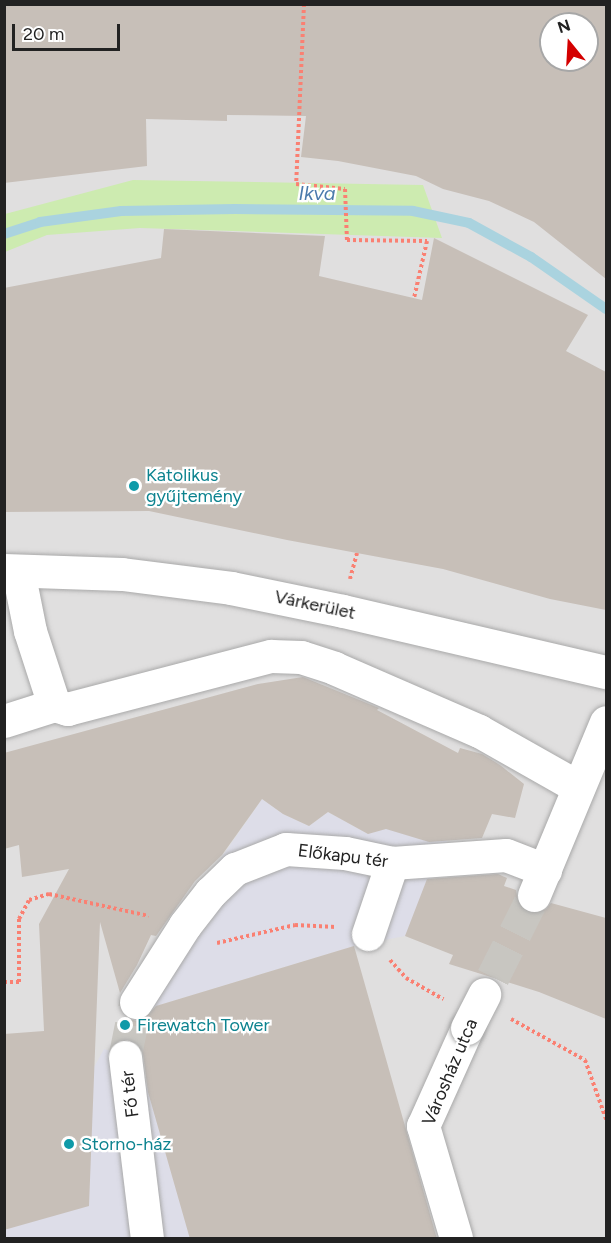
<!DOCTYPE html>
<html>
<head>
<meta charset="utf-8">
<style>
	body { margin:0 }
	#map { position:relative; width:611px; height:1243px; overflow:hidden; background:#f2efe9; font-family:Figtree,sans-serif }
	div>[style] { position:absolute }
	.residential>* { inset:0; background:#e0dfdf }
	.grass>* { inset:0; background:#cdebb0 }
	.parking>* { inset:0; background:#e2e2e2 }
	.plaza>* { inset:0; background:#dddde8 }
	.stream>* { height:10px; margin:-5px; padding:0 5px; transform-origin:5px; border-radius:5px; background:#aad3df }
	.building>* { inset:0; background:#c7bfb8 }
	.minor-tunnel>* { height:33px; margin-top:-16.5px; transform-origin:0; background:repeating-linear-gradient(90deg,#c8c6c1 0 33px,transparent 0 49px) }
	.path>* { height:4px; margin-top:-2px; transform-origin:0; background:repeating-linear-gradient(90deg,#fa8072 0 3px,transparent 0 6px) }
	.roads { filter:drop-shadow(0 0 2px #a9a9a9) drop-shadow(0 0 2px #a9a9a9) }
	.minor>* { height:33px; margin:-16.5px; padding:0 16.5px; transform-origin:16.5px; border-radius:16.5px; background:#fff }
	.bridges { filter:drop-shadow(0 0 2px #a9a9a9) drop-shadow(0 0 2px #a9a9a9) }
	.minor-bridge>* { height:33px; margin:-16.5px; padding:0 16.5px; transform-origin:16.5px; border-radius:16.5px; background:#fff }
	.dots>* { width:16px; height:16px; translate:-50% -50%; box-sizing:border-box; border:3px solid #fff; border-radius:50% }
	span { translate:-50% -50%; white-space:nowrap; text-align:center; line-height:1.15; -webkit-text-stroke:4.5px #fff; paint-order:stroke }
	.culture-label { font-size:18px; color:#0d838f }
	.left { translate:0 -50%; text-align:left }
	.street-label { font-size:18px; color:#222 }
	.water-label { font-size:20px; color:#4a7aab; font-style:italic }
	.frame { position:absolute; inset:0; border:6px solid #222; pointer-events:none }
	.north { position:absolute; left:539px; top:12px; width:60px; height:60px; box-sizing:border-box; background:#fff; border:2px solid #a7a7a7; border-radius:50%; rotate:342deg; font-size:16px; font-weight:700; line-height:24px; text-align:center; color:#222 }
	.north::after { content:''; display:block; margin:auto; width:21px; height:27px; background:#d40000; clip-path:polygon(50% 0,100% 100%,50% 72%,0 100%) }
	.scale { position:absolute; left:12px; top:24px; width:108px; height:27px; box-sizing:border-box; border:3px solid #222; border-top:0; padding-left:8px; font-size:18px; line-height:21px; white-space:nowrap; color:#222; -webkit-text-stroke:4px #fff; paint-order:stroke }
</style>
</head>
<body>
<div id="map">
	<div class="residential">
		<div style="clip-path:polygon(evenodd,5px 5px,606px 5px,606px 1238px,5px 1238px,5px 5px,551px 24px,587px 24px,587px 60px,551px 60px,551px 24px)"></div>
	</div>
	<div class="grass">
		<div style="clip-path:polygon(133px 180px,423px 185px,442px 238px,140px 228px,47px 235px,5px 252px,5px 214px)"></div>
	</div>
	<div class="parking">
		<div style="clip-path:polygon(14px 601px,42px 698px,4px 709px,4px 603px)"></div>
	</div>
	<div class="plaza">
		<div style="clip-path:polygon(262px 799px,283px 814px,309px 826px,328px 812px,368px 834px,381px 828px,449px 837px,405px 936px,354px 946px,153px 1007px,164px 940px)"></div>
		<div style="clip-path:polygon(104px 1049px,139px 1060px,190px 1238px,5px 1238px,5px 1230px)"></div>
	</div>
	<div class="stream">
		<div style="left:4px;top:234px;width:38px;rotate:-18deg"></div>
		<div style="left:40px;top:222px;width:82px;rotate:-7.7deg"></div>
		<div style="left:121px;top:211px;width:114px;rotate:-1deg"></div>
		<div style="left:235px;top:209px;width:178px;rotate:0.6deg"></div>
		<div style="left:413px;top:211px;width:57px;rotate:12.1deg"></div>
		<div style="left:469px;top:223px;width:71px;rotate:28.7deg"></div>
		<div style="left:531px;top:257px;width:91px;rotate:34.7deg"></div>
	</div>
	<div class="building">
		<div style="clip-path:polygon(evenodd,4px 4px,606px 4px,606px 279px,534px 222px,489px 201px,443px 189px,416px 176px,338px 161px,301px 157px,306px 116px,227px 115px,227px 121px,146px 119px,147px 166px,4px 183px,4px 4px,551px 24px,587px 24px,587px 60px,551px 60px,551px 24px)"></div>
		<div style="clip-path:polygon(164px 229px,325px 236px,319px 276px,422px 300px,434px 238px,588px 315px,566px 351px,606px 372px,606px 610px,550px 599px,443px 569px,287px 540px,149px 511px,4px 512px,4px 288px,161px 258px)"></div>
		<div style="clip-path:polygon(303px 677px,379px 708px,377px 710px,458px 753px,460px 748px,482px 754px,500px 765px,524px 784px,515px 818px,492px 814px,482px 838px,429px 842px,386px 829px,368px 834px,328px 812px,309px 826px,283px 814px,262px 799px,222px 855px,195px 881px,156px 936px,151px 935px,137px 965px,120px 993px,100px 922px,89px 1206px,4px 1230px,4px 1034px,44px 1031px,39px 924px,69px 869px,22px 877px,19px 845px,4px 849px,4px 753px,258px 684px)"></div>
		<div style="clip-path:polygon(498px 874px,507px 878px,504px 886px,516px 890px,519px 906px,527px 912px,537px 913px,546px 909px,551px 903px,606px 918px,606px 1019px,539px 992px,449px 964px,453px 955px,405px 936px,427px 879px)"></div>
		<div style="clip-path:polygon(354px 946px,437px 1239px,190px 1239px,148px 1092px,143px 1054px,134px 1041px,127px 1018px,136px 1021px,144px 1019px,156px 1006px)"></div>
	</div>
	<div class="minor-tunnel">
		<div style="left:493px;top:977px;width:92px;rotate:-63.4deg"></div>
		<div style="left:125px;top:1057px;width:56px;rotate:-78.7deg"></div>
	</div>
	<div class="path">
		<div style="left:304px;top:4px;width:180px;rotate:92.5deg"></div>
		<div style="left:296px;top:184px;width:49px;rotate:5.8deg"></div>
		<div style="left:345px;top:189px;width:51px;rotate:87.8deg"></div>
		<div style="left:347px;top:240px;width:80px;rotate:0.7deg"></div>
		<div style="left:427px;top:241px;width:58px;rotate:102.8deg"></div>
		<div style="left:350px;top:579px;width:27px;rotate:-75deg"></div>
		<div style="left:217px;top:943px;width:80px;rotate:-13deg"></div>
		<div style="left:295px;top:925px;width:41px;rotate:2.8deg"></div>
		<div style="left:390px;top:960px;width:24px;rotate:48deg"></div>
		<div style="left:406px;top:978px;width:43px;rotate:29.6deg"></div>
		<div style="left:4px;top:982px;width:15px"></div>
		<div style="left:19px;top:982px;width:63px;rotate:-90deg"></div>
		<div style="left:19px;top:919px;width:21px;rotate:-62deg"></div>
		<div style="left:29px;top:900px;width:21px;rotate:-17deg"></div>
		<div style="left:49px;top:894px;width:102px;rotate:12.4deg"></div>
		<div style="left:511px;top:1019px;width:85px;rotate:29deg"></div>
		<div style="left:585px;top:1060px;width:63px;rotate:70.4deg"></div>
	</div>
	<div class="roads">
		<div class="minor">
			<div style="left:4px;top:570px;width:118px;rotate:1.9deg"></div>
			<div style="left:122px;top:574px;width:110px;rotate:7.3deg"></div>
			<div style="left:231px;top:588px;width:114px;rotate:11.6deg"></div>
			<div style="left:343px;top:611px;width:270px;rotate:13.1deg"></div>
			<div style="left:18px;top:571px;width:61px;rotate:78.7deg"></div>
			<div style="left:30px;top:631px;width:78px;rotate:72deg"></div>
			<div style="left:4px;top:721px;width:52px;rotate:-17.7deg"></div>
			<div style="left:54px;top:705px;width:14px;rotate:17deg"></div>
			<div style="left:67px;top:709px;width:211px;rotate:-14.6deg"></div>
			<div style="left:271px;top:656px;width:30px;rotate:2deg"></div>
			<div style="left:301px;top:657px;width:35px;rotate:18deg"></div>
			<div style="left:334px;top:668px;width:158px;rotate:23.5deg"></div>
			<div style="left:479px;top:731px;width:114px;rotate:29.5deg"></div>
			<div style="left:534px;top:895px;width:187px;rotate:-67.4deg"></div>
			<div style="left:368px;top:934px;width:75px;rotate:-71.3deg"></div>
			<div style="left:136px;top:1002px;width:91px;rotate:-57.5deg"></div>
			<div style="left:185px;top:925px;width:41px;rotate:-52deg"></div>
			<div style="left:210px;top:893px;width:35px;rotate:-44deg"></div>
			<div style="left:235px;top:869px;width:55px;rotate:-21.4deg"></div>
			<div style="left:286px;top:849px;width:59px;rotate:3.9deg"></div>
			<div style="left:345px;top:853px;width:48px;rotate:12deg"></div>
			<div style="left:392px;top:863px;width:114px;rotate:-4deg"></div>
			<div style="left:506px;top:855px;width:42px;rotate:21deg"></div>
			<div style="left:125px;top:1057px;width:182px;rotate:83.1deg"></div>
			<div style="left:456px;top:1238px;width:117px;rotate:-106.4deg"></div>
			<div style="left:423px;top:1126px;width:107px;rotate:-65.8deg"></div>
		</div>
	</div>
	<div class="bridges">
		<div class="minor-bridge">
			<div style="left:467px;top:1028px;width:38px;rotate:-63deg"></div>
		</div>
	</div>
	<div class="dots">
		<div style="left:134px;top:486px;background:#0f9aa8"></div>
		<div style="left:125px;top:1025px;background:#0f9aa8"></div>
		<div style="left:69px;top:1144px;background:#0f9aa8"></div>
	</div>
	<div class="culture-label">
		<span class="left" style="left:146px;top:486px">Katolikus<br>gyűjtemény</span>
		<span class="left" style="left:137px;top:1025px">Firewatch Tower</span>
		<span class="left" style="left:81px;top:1144px">Storno-ház</span>
	</div>
	<div class="street-label">
		<span style="left:315px;top:605px;rotate:12deg">Várkerület</span>
		<span style="left:343px;top:856px;rotate:7deg">Előkapu tér</span>
		<span style="left:450px;top:1072px;rotate:-67deg">Városház utca</span>
		<span style="left:130px;top:1094px;rotate:-97deg">Fő tér</span>
	</div>
	<div class="water-label">
		<span style="left:317px;top:193px">Ikva</span>
	</div>
	<div class="frame"></div>
	<div class="north">N</div>
	<div class="scale">20 m</div>
</div>
</body>
</html>
